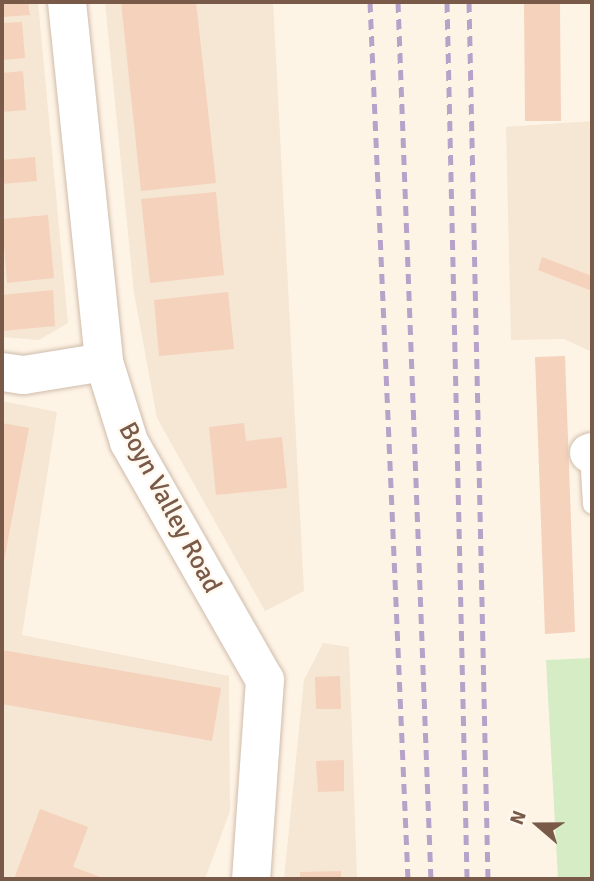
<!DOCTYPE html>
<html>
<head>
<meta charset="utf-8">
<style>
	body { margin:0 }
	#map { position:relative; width:594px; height:881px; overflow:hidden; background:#fef4e6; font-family:Signika,sans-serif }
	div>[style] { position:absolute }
	.residential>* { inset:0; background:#f6e6d4 }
	.green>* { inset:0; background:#d5ecc4 }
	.building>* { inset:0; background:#f5d2bc }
	.roads { filter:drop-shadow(0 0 2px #d0bcab) drop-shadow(0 0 2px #d0bcab) }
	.service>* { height:19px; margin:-9.5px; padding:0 9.5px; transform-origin:9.5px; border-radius:9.5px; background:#fff }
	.minor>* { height:38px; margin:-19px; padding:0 19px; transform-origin:19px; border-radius:19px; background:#fff }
	.tertiary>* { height:38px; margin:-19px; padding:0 19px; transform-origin:19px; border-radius:19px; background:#fff }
	.rail>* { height:5px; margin-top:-2.5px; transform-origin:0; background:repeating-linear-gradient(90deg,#b7a3c9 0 10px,transparent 0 17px) }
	span { translate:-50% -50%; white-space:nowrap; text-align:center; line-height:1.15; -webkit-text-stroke:5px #fff8ee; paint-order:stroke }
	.street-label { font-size:26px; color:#795a49 }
	.frame { position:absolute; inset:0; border:4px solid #795a49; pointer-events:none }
	.north { position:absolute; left:503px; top:790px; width:70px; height:70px; -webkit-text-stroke:5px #fff8ee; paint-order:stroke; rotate:290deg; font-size:19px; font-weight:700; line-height:28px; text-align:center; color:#795a49 }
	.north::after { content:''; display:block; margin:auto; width:24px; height:32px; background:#795a49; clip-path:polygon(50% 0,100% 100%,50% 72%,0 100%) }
</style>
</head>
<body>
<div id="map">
	<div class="residential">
		<div style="clip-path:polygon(2px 2px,38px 2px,68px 323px,39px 340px,2px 337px)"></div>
		<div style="clip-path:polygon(105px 2px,273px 2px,304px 591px,265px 611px,157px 418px,134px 293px)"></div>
		<div style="clip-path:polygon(592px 121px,592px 352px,564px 339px,511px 340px,506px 127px)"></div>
		<div style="clip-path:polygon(2px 401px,57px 412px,22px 635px,229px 676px,230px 811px,205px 879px,2px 879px)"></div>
		<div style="clip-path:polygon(323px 643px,349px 647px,357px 879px,284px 879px,304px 680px)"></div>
	</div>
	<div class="green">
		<div style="clip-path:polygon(592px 658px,592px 879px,558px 879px,546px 660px)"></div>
	</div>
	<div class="building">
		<div style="clip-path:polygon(2px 2px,28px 2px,30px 15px,2px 17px)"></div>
		<div style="clip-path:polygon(121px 2px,196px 2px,216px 183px,141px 191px)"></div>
		<div style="clip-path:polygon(524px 2px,560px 2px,561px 121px,525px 121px)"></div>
		<div style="clip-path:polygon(22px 22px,25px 58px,2px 60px,2px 23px)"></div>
		<div style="clip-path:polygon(23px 71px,26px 110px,2px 112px,2px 73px)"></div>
		<div style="clip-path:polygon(35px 157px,37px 181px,2px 184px,2px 160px)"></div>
		<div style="clip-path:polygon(216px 192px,224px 275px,150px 283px,141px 199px)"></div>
		<div style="clip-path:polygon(48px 215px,54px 278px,7px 283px,2px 219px)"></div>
		<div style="clip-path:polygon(542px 257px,592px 276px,592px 291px,538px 270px)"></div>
		<div style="clip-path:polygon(53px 290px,55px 326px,2px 331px,2px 295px)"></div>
		<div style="clip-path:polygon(228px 292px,234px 349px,159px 356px,154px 300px)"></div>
		<div style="clip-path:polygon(565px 356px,575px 632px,545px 634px,535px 357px)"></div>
		<div style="clip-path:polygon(2px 423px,29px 428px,3px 566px,2px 566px)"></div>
		<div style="clip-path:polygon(244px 423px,246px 441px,282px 437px,287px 488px,216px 495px,209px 427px)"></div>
		<div style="clip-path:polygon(2px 650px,221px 688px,212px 741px,2px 704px)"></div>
		<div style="clip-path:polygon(340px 676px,341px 709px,316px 709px,315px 677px)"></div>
		<div style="clip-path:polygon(344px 760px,344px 791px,318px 792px,316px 761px)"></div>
		<div style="clip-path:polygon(40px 809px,88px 827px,73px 867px,106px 879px,14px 879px)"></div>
		<div style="clip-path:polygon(341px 871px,341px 879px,300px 879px,300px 872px)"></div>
	</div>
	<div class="roads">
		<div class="service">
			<div style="left:589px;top:453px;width:51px;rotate:86.6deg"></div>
		</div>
		<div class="minor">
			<div style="left:2px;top:372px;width:22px;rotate:8deg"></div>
			<div style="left:24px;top:375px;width:81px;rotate:-9.2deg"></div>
			<div style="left:589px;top:453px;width:3px;rotate:-18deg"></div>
		</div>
		<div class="tertiary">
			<div style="left:67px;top:2px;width:362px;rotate:84.1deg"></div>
			<div style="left:104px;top:362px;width:84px;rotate:72.6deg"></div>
			<div style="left:129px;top:442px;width:274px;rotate:60.3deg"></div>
			<div style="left:265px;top:680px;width:199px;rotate:94deg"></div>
		</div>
	</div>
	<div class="rail">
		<div style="left:370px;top:2px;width:878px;rotate:87.52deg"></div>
		<div style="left:398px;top:2px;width:878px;rotate:87.85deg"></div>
		<div style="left:447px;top:2px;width:877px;rotate:88.69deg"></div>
		<div style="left:469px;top:2px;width:877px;rotate:88.76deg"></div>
	</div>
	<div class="street-label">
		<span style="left:169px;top:508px;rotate:62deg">Boyn Valley Road</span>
	</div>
	<div class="frame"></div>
	<div class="north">N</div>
</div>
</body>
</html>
